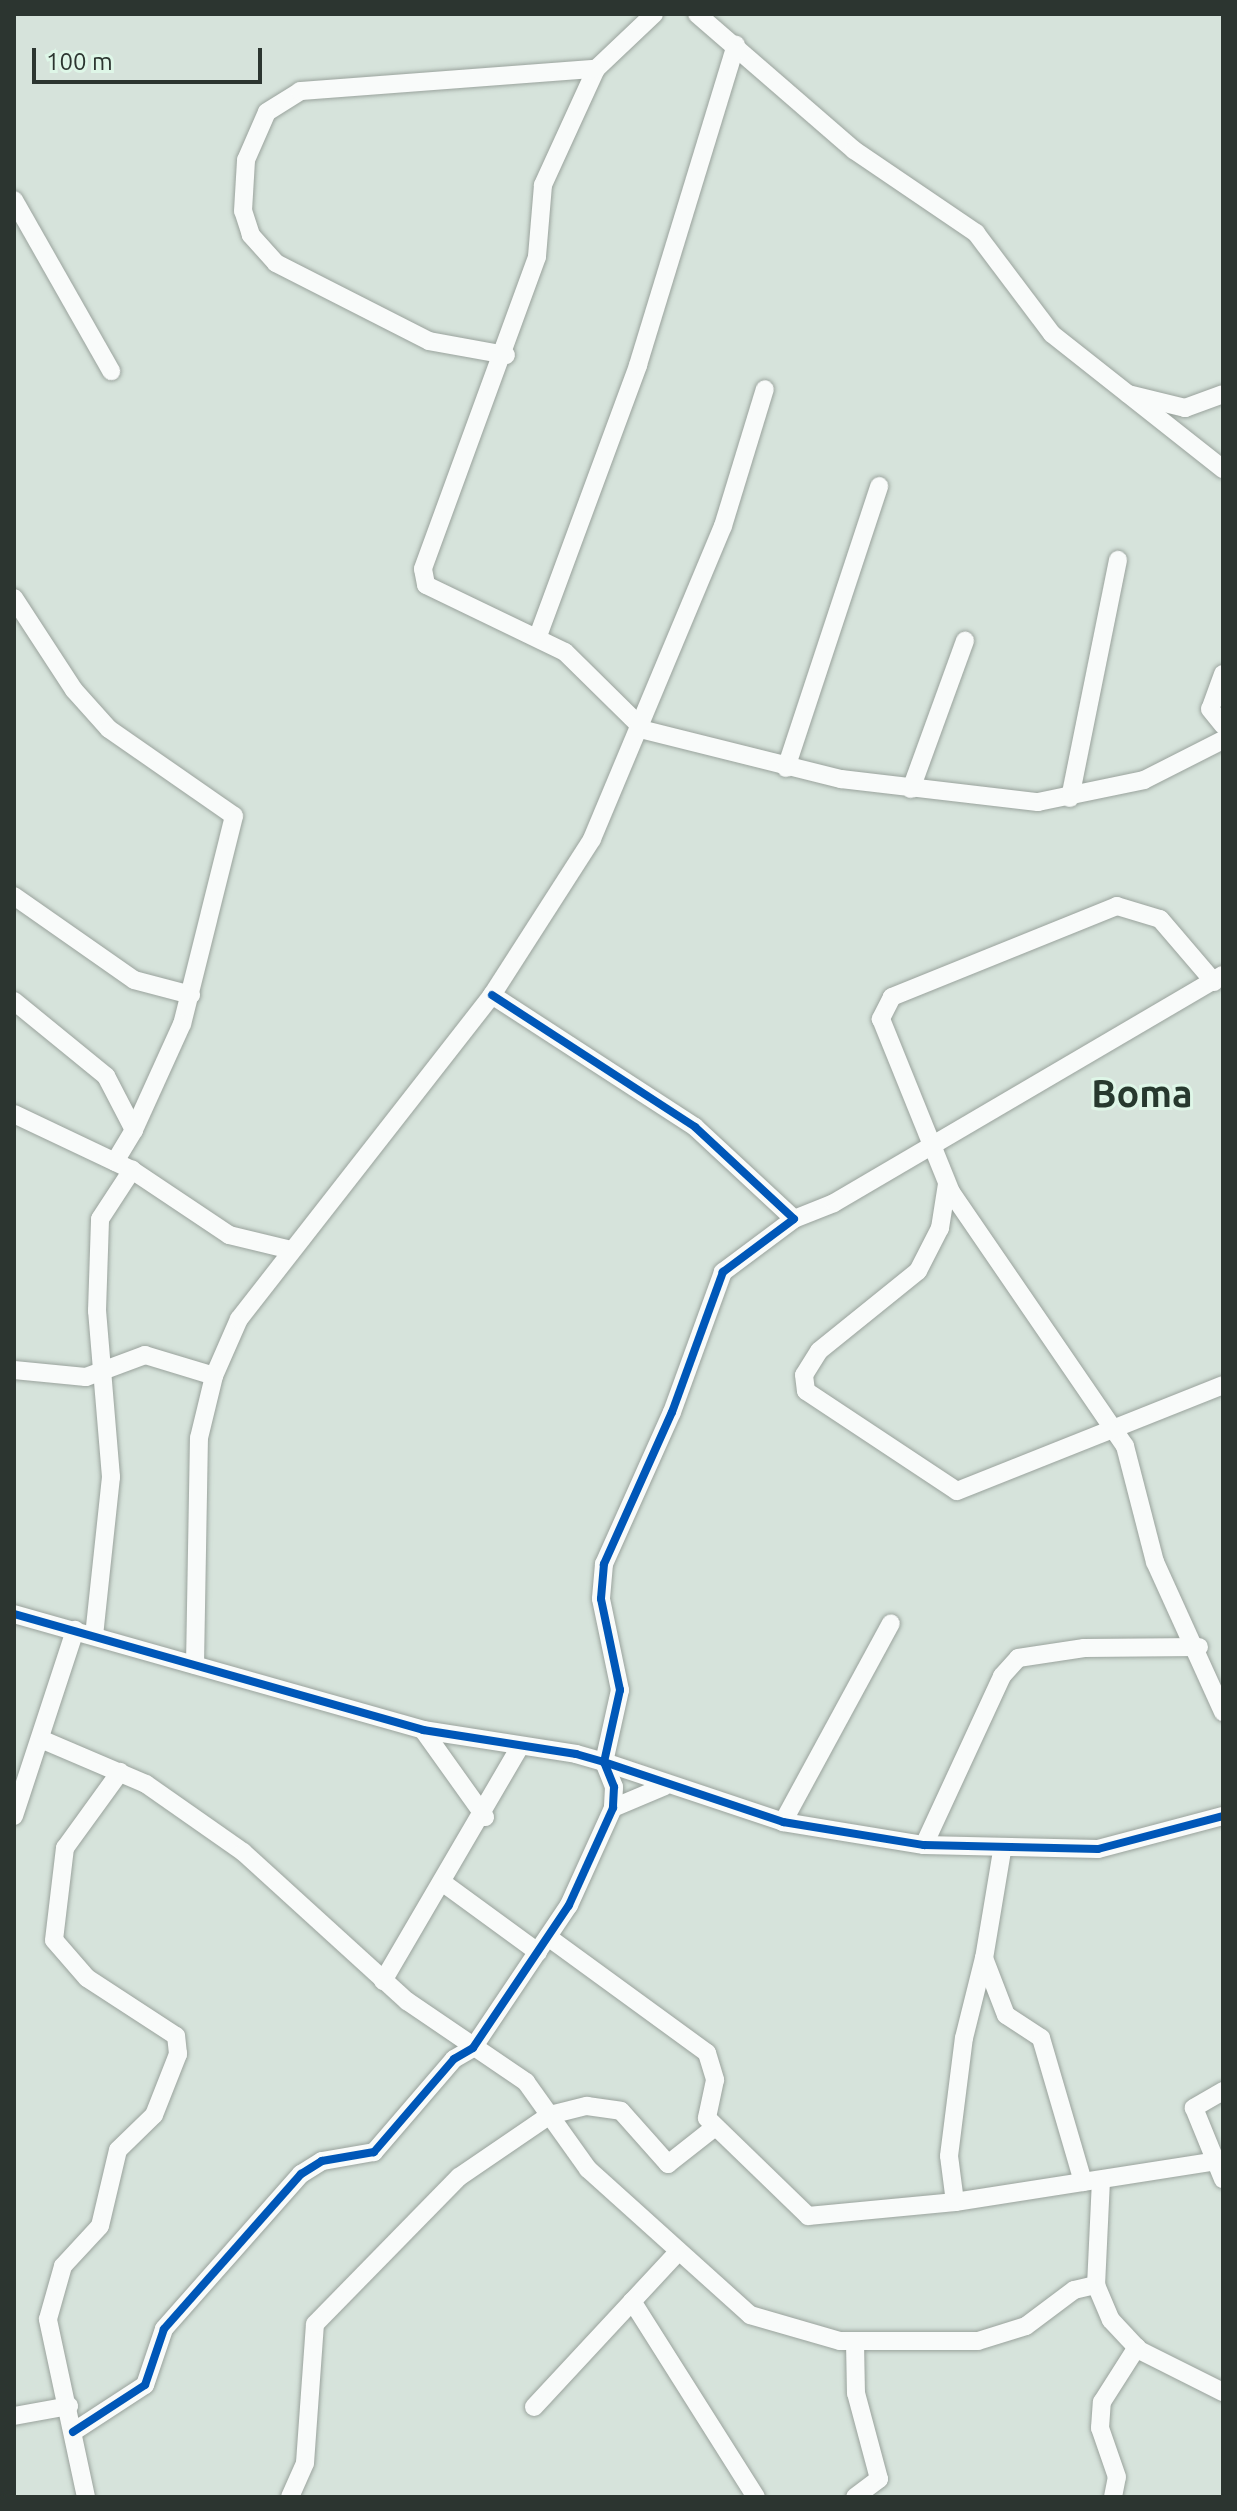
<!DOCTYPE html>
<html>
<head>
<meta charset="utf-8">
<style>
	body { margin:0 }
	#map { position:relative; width:1237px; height:2511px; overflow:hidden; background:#d6e3db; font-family:Ubuntu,sans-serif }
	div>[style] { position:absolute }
	.roads { filter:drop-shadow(0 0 2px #9aa39d) drop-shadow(0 0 2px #9aa39d) }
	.minor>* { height:18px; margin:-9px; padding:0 9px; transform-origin:9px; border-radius:9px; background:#f9fbfa }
	.cycleway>* { height:8px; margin:-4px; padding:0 4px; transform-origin:4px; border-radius:4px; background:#0057b8 }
	span { translate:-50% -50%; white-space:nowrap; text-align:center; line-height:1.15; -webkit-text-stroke:6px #def6e7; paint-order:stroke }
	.town-label { font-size:38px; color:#27392e; font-weight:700 }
	.frame { position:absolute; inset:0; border:16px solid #2c3530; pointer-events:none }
	.scale { position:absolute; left:32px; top:48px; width:230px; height:36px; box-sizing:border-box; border:4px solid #2c3530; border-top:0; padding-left:10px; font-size:24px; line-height:28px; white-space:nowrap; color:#2c3530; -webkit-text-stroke:6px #def6e7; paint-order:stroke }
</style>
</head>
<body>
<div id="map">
	<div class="roads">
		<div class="minor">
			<div style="left:654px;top:14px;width:80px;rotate:136.5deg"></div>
			<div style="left:596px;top:69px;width:128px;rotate:114.6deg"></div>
			<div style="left:543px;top:185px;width:72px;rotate:94.8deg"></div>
			<div style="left:537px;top:257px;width:332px;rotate:110.1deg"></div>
			<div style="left:423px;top:569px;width:16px;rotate:79deg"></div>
			<div style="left:426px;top:585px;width:154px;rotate:25.7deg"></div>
			<div style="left:565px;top:652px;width:111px;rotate:44.6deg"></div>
			<div style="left:644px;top:730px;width:203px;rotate:14deg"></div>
			<div style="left:841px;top:779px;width:198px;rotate:6.7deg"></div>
			<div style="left:1038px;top:802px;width:108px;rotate:-11.7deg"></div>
			<div style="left:1144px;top:780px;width:89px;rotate:-26.9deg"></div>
			<div style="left:697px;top:14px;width:208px;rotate:40.9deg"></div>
			<div style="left:854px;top:150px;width:148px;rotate:34.2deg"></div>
			<div style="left:976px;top:233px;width:126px;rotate:53deg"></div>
			<div style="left:1052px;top:334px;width:218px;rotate:38.3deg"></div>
			<div style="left:14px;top:200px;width:197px;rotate:60.4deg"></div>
			<div style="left:506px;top:355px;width:78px;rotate:-169.7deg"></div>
			<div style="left:429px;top:341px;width:172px;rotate:-153deg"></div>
			<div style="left:276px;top:263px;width:38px;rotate:-132deg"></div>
			<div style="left:251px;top:235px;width:25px;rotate:-108deg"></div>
			<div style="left:243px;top:211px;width:51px;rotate:-86.6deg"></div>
			<div style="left:246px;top:160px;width:52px;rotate:-66.4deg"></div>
			<div style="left:267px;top:112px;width:39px;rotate:-32deg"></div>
			<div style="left:300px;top:91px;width:297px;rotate:-4.3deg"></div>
			<div style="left:1128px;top:394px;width:59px;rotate:13.8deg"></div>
			<div style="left:1185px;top:408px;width:40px;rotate:-20.2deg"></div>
			<div style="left:14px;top:598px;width:110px;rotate:56.9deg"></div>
			<div style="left:74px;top:690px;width:52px;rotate:48.1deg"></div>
			<div style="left:109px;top:729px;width:152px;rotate:34.8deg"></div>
			<div style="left:234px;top:816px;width:214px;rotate:104deg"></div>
			<div style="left:182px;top:1024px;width:116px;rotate:114.4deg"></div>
			<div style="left:538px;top:636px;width:289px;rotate:-69.7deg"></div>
			<div style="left:638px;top:365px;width:335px;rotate:-73deg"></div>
			<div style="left:1223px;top:674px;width:37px;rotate:110deg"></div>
			<div style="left:1210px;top:709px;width:21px;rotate:51deg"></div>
			<div style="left:786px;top:768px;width:297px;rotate:-71.7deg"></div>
			<div style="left:911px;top:789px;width:158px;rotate:-70deg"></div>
			<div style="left:1070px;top:798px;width:243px;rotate:-78.6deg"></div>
			<div style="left:14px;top:896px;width:146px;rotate:35deg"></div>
			<div style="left:134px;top:980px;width:59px;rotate:14.7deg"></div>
			<div style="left:1214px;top:982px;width:83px;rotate:-130.6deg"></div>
			<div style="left:1160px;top:919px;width:45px;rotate:-163.2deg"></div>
			<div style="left:1117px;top:906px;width:243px;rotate:158deg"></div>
			<div style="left:892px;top:997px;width:25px;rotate:117deg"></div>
			<div style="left:881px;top:1019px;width:187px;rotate:68deg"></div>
			<div style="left:951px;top:1192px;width:308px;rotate:55.6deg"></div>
			<div style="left:1125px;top:1446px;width:120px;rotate:75.5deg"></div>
			<div style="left:1155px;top:1562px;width:165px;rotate:65.6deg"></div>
			<div style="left:492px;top:995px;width:242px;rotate:33deg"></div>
			<div style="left:695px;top:1127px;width:135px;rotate:42.9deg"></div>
			<div style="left:794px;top:1219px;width:89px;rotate:143.3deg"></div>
			<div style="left:723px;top:1272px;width:149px;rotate:110deg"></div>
			<div style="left:672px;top:1412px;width:167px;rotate:114.1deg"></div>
			<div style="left:604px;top:1564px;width:35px;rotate:95deg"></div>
			<div style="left:601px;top:1599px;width:93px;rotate:78.2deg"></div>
			<div style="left:620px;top:1690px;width:74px;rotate:102.5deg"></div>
			<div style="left:604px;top:1762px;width:189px;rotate:18.5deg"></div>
			<div style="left:783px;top:1822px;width:143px;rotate:9.3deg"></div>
			<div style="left:924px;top:1845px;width:174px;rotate:1.3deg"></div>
			<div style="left:1098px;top:1849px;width:129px;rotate:-14.8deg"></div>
			<div style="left:14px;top:1001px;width:119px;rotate:39.2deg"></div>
			<div style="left:106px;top:1076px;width:61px;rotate:62.6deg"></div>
			<div style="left:134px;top:1130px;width:37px;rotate:121deg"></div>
			<div style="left:14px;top:1114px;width:131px;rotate:25.4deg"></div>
			<div style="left:132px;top:1170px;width:117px;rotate:33.8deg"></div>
			<div style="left:229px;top:1235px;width:64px;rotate:13.6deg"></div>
			<div style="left:947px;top:1184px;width:45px;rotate:99deg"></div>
			<div style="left:940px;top:1228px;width:48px;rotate:117.1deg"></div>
			<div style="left:918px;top:1271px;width:127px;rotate:141.1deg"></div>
			<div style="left:819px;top:1351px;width:28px;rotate:122deg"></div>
			<div style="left:804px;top:1375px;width:16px;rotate:83deg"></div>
			<div style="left:806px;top:1391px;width:181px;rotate:33.5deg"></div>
			<div style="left:957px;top:1491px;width:286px;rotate:-21.7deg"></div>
			<div style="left:794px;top:1219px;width:43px;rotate:-21.8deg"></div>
			<div style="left:834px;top:1203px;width:451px;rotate:-30.4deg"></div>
			<div style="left:14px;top:1370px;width:72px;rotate:5.6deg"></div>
			<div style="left:86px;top:1377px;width:63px;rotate:-20.4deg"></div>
			<div style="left:145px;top:1355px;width:72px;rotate:16.9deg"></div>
			<div style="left:14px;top:1614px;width:425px;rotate:15.8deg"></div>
			<div style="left:423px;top:1730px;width:155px;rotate:8.9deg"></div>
			<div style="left:576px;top:1754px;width:29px;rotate:16deg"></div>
			<div style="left:604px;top:1762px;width:27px;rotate:68deg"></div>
			<div style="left:614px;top:1787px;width:21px;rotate:93deg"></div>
			<div style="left:613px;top:1808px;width:107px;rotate:114.4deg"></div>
			<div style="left:569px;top:1905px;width:172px;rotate:123.9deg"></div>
			<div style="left:473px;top:2048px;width:22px;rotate:150deg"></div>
			<div style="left:454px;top:2059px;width:123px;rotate:130.7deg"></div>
			<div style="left:374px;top:2152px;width:53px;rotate:170.2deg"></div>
			<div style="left:322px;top:2161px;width:25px;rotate:148deg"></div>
			<div style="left:301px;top:2174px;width:207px;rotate:131.5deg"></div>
			<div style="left:164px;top:2329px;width:59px;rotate:108.7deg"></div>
			<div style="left:145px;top:2385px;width:86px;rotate:146.9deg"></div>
			<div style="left:94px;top:1636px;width:160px;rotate:-83.9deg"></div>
			<div style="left:111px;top:1477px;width:167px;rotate:-94.8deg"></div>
			<div style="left:97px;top:1311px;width:92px;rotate:-88.1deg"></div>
			<div style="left:100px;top:1219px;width:59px;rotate:-56.9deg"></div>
			<div style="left:195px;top:1665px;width:227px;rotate:-89deg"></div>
			<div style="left:199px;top:1438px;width:64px;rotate:-76.4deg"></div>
			<div style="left:214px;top:1376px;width:62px;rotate:-66.3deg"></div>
			<div style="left:239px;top:1319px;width:411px;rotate:-52deg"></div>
			<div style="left:492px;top:995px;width:185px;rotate:-57.3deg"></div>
			<div style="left:592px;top:839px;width:339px;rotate:-67.3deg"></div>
			<div style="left:723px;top:526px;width:143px;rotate:-73deg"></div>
			<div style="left:423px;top:1730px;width:107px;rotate:54.5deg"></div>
			<div style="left:43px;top:1740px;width:112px;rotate:23.1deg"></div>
			<div style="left:146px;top:1784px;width:118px;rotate:35deg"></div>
			<div style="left:243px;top:1852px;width:222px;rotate:42.3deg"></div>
			<div style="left:407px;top:2001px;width:144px;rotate:34.2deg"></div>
			<div style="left:526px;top:2082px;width:107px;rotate:54.5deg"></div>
			<div style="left:588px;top:2169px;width:218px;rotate:42deg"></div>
			<div style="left:750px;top:2315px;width:94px;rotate:16.1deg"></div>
			<div style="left:840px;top:2341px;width:138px"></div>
			<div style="left:978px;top:2341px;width:50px;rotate:-17.4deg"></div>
			<div style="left:1026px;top:2326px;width:60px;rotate:-36.9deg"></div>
			<div style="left:1074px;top:2290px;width:23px;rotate:-13deg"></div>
			<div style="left:613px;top:1808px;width:56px;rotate:-22.9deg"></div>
			<div style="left:14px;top:1816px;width:196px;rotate:-71.8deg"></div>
			<div style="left:783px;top:1822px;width:226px;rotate:-61.5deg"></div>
			<div style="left:924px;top:1845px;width:186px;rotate:-65.2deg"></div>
			<div style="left:1002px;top:1676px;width:24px;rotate:-48deg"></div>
			<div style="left:1018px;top:1658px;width:67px;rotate:-8.6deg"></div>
			<div style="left:1084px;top:1648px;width:115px;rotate:-0.5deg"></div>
			<div style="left:1002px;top:1851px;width:109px;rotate:99.5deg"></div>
			<div style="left:984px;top:1958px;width:61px;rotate:68.9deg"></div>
			<div style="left:1006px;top:2015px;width:42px;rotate:33.3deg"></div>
			<div style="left:1041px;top:2038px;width:150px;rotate:73.7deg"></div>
			<div style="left:446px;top:1885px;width:114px;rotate:36.1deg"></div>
			<div style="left:548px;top:1937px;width:197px;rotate:36.1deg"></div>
			<div style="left:707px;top:2053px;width:28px;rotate:73deg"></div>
			<div style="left:715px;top:2080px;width:39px;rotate:102deg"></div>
			<div style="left:707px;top:2118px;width:141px;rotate:44.1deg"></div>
			<div style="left:808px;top:2216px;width:148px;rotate:-5.4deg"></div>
			<div style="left:955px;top:2202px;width:271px;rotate:-8.9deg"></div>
			<div style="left:383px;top:1981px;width:271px;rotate:-59.7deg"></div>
			<div style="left:1223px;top:2091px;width:34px;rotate:150deg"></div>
			<div style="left:1194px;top:2108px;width:77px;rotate:67.8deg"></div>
			<div style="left:1101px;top:2180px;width:105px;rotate:92.7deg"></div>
			<div style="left:1096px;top:2285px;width:38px;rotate:67deg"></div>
			<div style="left:1111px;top:2320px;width:41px;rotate:47deg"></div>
			<div style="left:1139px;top:2350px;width:94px;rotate:26.6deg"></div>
			<div style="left:955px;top:2202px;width:46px;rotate:-97.4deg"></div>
			<div style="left:949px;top:2156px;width:119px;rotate:-82.8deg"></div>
			<div style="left:964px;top:2038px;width:82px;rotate:-76deg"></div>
			<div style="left:632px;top:2301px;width:232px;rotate:57.7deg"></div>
			<div style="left:855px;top:2342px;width:51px;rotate:88.9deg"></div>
			<div style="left:856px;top:2393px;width:89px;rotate:75deg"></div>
			<div style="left:879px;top:2479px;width:30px;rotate:143deg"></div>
			<div style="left:534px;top:2407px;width:209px;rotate:-47.1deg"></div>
			<div style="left:14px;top:2416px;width:56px;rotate:-10.3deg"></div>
			<div style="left:86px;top:2497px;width:182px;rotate:-102.1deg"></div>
			<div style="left:48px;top:2319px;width:55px;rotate:-74.2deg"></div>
			<div style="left:63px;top:2266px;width:54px;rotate:-47.2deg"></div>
			<div style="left:100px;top:2226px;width:78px;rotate:-76.7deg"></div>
			<div style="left:118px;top:2150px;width:50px;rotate:-44.2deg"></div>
			<div style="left:154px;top:2115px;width:66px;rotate:-68.5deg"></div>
			<div style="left:178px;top:2054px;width:18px;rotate:-96deg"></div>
			<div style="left:176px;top:2036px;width:106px;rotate:-146.9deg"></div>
			<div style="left:87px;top:1978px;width:50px;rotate:-131deg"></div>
			<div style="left:54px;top:1940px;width:93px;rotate:-83.2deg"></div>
			<div style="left:65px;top:1848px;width:94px;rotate:-54.1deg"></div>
			<div style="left:290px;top:2497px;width:37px;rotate:-66deg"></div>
			<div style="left:305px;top:2463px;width:139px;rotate:-85.9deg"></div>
			<div style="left:315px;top:2324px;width:206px;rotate:-45.6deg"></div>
			<div style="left:459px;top:2177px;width:110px;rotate:-34.3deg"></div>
			<div style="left:550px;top:2115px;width:38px;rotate:-14deg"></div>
			<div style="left:587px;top:2106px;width:34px;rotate:8deg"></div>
			<div style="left:621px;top:2111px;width:71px;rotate:48.4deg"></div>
			<div style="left:668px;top:2164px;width:60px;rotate:-38.2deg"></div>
			<div style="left:1113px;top:2497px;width:20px;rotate:-79deg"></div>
			<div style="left:1117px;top:2477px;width:52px;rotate:-109.1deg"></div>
			<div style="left:1100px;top:2428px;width:26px;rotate:-86deg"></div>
			<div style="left:1102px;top:2402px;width:65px;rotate:-57.5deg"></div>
		</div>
	</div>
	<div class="cycleway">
		<div style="left:492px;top:995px;width:242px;rotate:33deg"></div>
		<div style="left:695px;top:1127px;width:135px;rotate:42.9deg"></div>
		<div style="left:794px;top:1219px;width:89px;rotate:143.3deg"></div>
		<div style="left:723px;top:1272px;width:149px;rotate:110deg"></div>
		<div style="left:672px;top:1412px;width:167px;rotate:114.1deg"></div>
		<div style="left:604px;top:1564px;width:35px;rotate:95deg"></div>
		<div style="left:601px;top:1599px;width:93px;rotate:78.2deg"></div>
		<div style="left:620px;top:1690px;width:74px;rotate:102.5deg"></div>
		<div style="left:604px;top:1762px;width:189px;rotate:18.5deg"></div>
		<div style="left:783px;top:1822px;width:143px;rotate:9.3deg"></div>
		<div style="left:924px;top:1845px;width:174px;rotate:1.3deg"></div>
		<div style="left:1098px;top:1849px;width:129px;rotate:-14.8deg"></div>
		<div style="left:14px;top:1614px;width:425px;rotate:15.8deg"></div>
		<div style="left:423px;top:1730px;width:155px;rotate:8.9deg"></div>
		<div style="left:576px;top:1754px;width:29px;rotate:16deg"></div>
		<div style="left:604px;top:1762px;width:27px;rotate:68deg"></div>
		<div style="left:614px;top:1787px;width:21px;rotate:93deg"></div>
		<div style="left:613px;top:1808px;width:107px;rotate:114.4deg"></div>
		<div style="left:569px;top:1905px;width:172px;rotate:123.9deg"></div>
		<div style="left:473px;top:2048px;width:22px;rotate:150deg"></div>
		<div style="left:454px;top:2059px;width:123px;rotate:130.7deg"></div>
		<div style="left:374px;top:2152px;width:53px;rotate:170.2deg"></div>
		<div style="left:322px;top:2161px;width:25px;rotate:148deg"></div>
		<div style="left:301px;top:2174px;width:207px;rotate:131.5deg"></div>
		<div style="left:164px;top:2329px;width:59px;rotate:108.7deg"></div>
		<div style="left:145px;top:2385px;width:86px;rotate:146.9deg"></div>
	</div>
	<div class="town-label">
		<span style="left:1142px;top:1094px">Boma</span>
	</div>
	<div class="frame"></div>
	<div class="scale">100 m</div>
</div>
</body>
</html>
